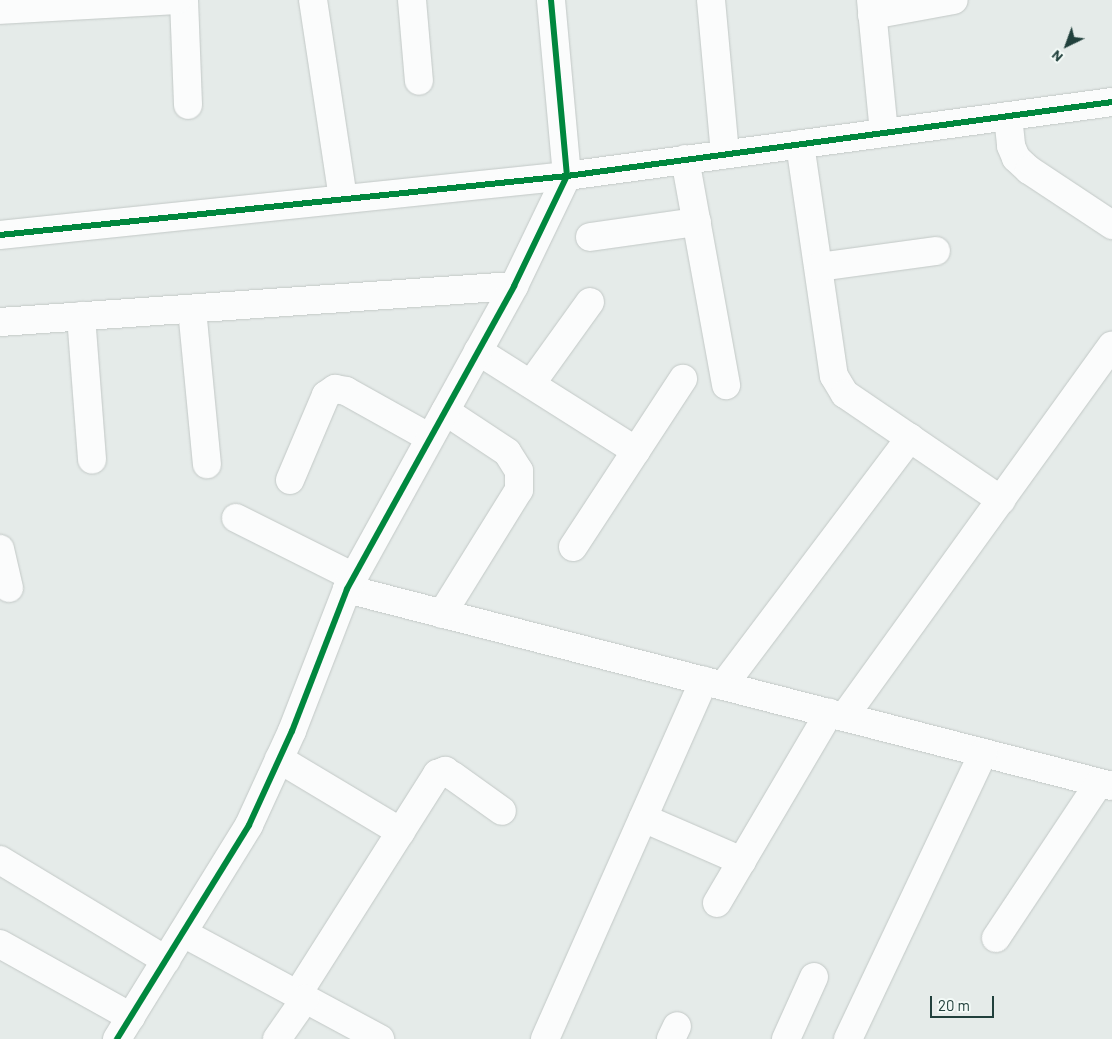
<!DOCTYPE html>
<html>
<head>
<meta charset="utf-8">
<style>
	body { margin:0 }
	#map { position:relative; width:1112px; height:1039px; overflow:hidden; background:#e5ebe9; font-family:Barlow,sans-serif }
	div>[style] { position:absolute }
	.roads { filter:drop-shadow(0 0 1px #c2c8c6) drop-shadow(0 0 1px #c2c8c6) }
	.minor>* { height:28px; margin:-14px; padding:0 14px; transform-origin:14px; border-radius:14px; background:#fbfcfc }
	.cycleway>* { height:6px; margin:-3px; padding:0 3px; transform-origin:3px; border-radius:3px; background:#00873e }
	span { translate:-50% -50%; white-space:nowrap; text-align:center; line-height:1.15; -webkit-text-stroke:4px #f3faf7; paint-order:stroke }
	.north { position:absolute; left:1042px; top:20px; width:50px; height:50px; -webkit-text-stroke:4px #f3faf7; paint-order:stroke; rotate:222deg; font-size:14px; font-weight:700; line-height:20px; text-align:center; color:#21403c }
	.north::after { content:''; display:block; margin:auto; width:18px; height:22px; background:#21403c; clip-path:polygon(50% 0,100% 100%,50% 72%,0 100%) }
	.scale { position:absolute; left:930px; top:996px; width:64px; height:22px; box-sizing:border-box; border:2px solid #21403c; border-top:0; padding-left:6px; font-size:15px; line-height:18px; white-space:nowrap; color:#21403c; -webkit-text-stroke:4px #f3faf7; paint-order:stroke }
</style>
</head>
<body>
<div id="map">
	<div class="roads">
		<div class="minor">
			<div style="left:184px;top:0;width:105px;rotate:87.8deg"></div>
			<div style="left:313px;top:0;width:201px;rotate:81.4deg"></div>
			<div style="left:412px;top:0;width:81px;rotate:85.1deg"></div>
			<div style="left:711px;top:0;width:155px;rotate:84.8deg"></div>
			<div style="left:871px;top:0;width:133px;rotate:84.4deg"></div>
			<div style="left:0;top:10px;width:177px;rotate:-3.2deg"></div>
			<div style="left:872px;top:15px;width:83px;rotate:-10.4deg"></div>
			<div style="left:1008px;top:116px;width:30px;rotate:84deg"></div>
			<div style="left:1011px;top:146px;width:13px;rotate:67deg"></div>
			<div style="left:1016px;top:158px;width:18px;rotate:43deg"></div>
			<div style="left:1029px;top:170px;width:100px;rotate:33.5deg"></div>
			<div style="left:800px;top:144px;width:234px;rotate:81.7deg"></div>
			<div style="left:834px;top:376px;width:21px;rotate:59deg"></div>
			<div style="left:845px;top:394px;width:189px;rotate:34.2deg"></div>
			<div style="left:685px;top:159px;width:230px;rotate:79.7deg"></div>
			<div style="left:0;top:235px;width:570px;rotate:-5.94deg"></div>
			<div style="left:567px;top:176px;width:550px;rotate:-7.73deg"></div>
			<div style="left:590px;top:237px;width:108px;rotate:-8deg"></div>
			<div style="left:819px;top:267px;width:118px;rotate:-7.8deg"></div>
			<div style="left:192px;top:309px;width:156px;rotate:84.5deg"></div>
			<div style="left:81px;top:316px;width:144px;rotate:85.6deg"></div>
			<div style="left:0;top:322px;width:515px;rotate:-4.01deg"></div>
			<div style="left:478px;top:351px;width:187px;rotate:32.3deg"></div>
			<div style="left:531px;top:384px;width:101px;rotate:-54.3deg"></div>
			<div style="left:290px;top:480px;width:92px;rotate:-67deg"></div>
			<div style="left:326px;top:395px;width:11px;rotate:-34deg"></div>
			<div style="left:335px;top:389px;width:11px;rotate:10deg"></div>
			<div style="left:346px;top:391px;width:96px;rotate:29.2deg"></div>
			<div style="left:236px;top:518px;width:132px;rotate:26.6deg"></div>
			<div style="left:573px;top:547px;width:201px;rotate:-56.8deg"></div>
			<div style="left:0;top:549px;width:40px;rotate:77deg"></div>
			<div style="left:347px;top:589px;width:790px;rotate:14.44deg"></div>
			<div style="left:442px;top:614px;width:146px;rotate:-58.2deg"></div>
			<div style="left:519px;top:490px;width:19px;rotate:-90deg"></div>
			<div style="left:519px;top:471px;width:22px;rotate:-122deg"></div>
			<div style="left:507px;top:452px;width:74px;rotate:-146.5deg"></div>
			<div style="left:723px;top:686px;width:311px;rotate:-53deg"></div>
			<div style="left:844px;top:717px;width:458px;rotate:-54.2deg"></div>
			<div style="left:279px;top:759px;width:142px;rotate:30.9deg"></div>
			<div style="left:643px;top:818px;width:108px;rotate:23.5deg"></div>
			<div style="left:0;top:860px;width:194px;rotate:31.1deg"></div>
			<div style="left:717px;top:903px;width:221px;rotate:-59.5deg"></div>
			<div style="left:183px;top:933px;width:224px;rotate:28.3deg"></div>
			<div style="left:996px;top:938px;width:186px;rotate:-56.4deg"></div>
			<div style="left:0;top:944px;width:150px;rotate:29.1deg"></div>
			<div style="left:297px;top:995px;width:262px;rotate:-57.6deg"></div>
			<div style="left:437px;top:774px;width:9px;rotate:-21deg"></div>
			<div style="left:445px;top:771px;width:9px;rotate:32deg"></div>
			<div style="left:453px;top:776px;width:60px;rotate:35.5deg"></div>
			<div style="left:117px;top:1039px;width:251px;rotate:-58.3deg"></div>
			<div style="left:249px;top:825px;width:103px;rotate:-65.4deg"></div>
			<div style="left:292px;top:731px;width:152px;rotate:-68.8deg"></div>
			<div style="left:347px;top:589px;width:346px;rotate:-61.1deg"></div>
			<div style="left:514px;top:286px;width:122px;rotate:-64.3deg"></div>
			<div style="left:567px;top:176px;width:177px;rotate:-95.2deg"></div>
			<div style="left:277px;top:1039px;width:49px;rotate:-55deg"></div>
			<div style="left:545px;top:1039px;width:392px;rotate:-66.1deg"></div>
			<div style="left:671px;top:1039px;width:14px;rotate:-65deg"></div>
			<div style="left:786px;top:1039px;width:68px;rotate:-65.7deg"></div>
			<div style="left:848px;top:1039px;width:316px;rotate:-64.7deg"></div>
		</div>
	</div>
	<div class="cycleway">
		<div style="left:0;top:235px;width:570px;rotate:-5.94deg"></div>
		<div style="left:567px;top:176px;width:550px;rotate:-7.73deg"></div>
		<div style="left:117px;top:1039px;width:251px;rotate:-58.3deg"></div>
		<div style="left:249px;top:825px;width:103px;rotate:-65.4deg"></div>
		<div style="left:292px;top:731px;width:152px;rotate:-68.8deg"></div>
		<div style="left:347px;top:589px;width:346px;rotate:-61.1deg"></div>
		<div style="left:514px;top:286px;width:122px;rotate:-64.3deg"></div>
		<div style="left:567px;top:176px;width:177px;rotate:-95.2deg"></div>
	</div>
	<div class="north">N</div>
	<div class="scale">20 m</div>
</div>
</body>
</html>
